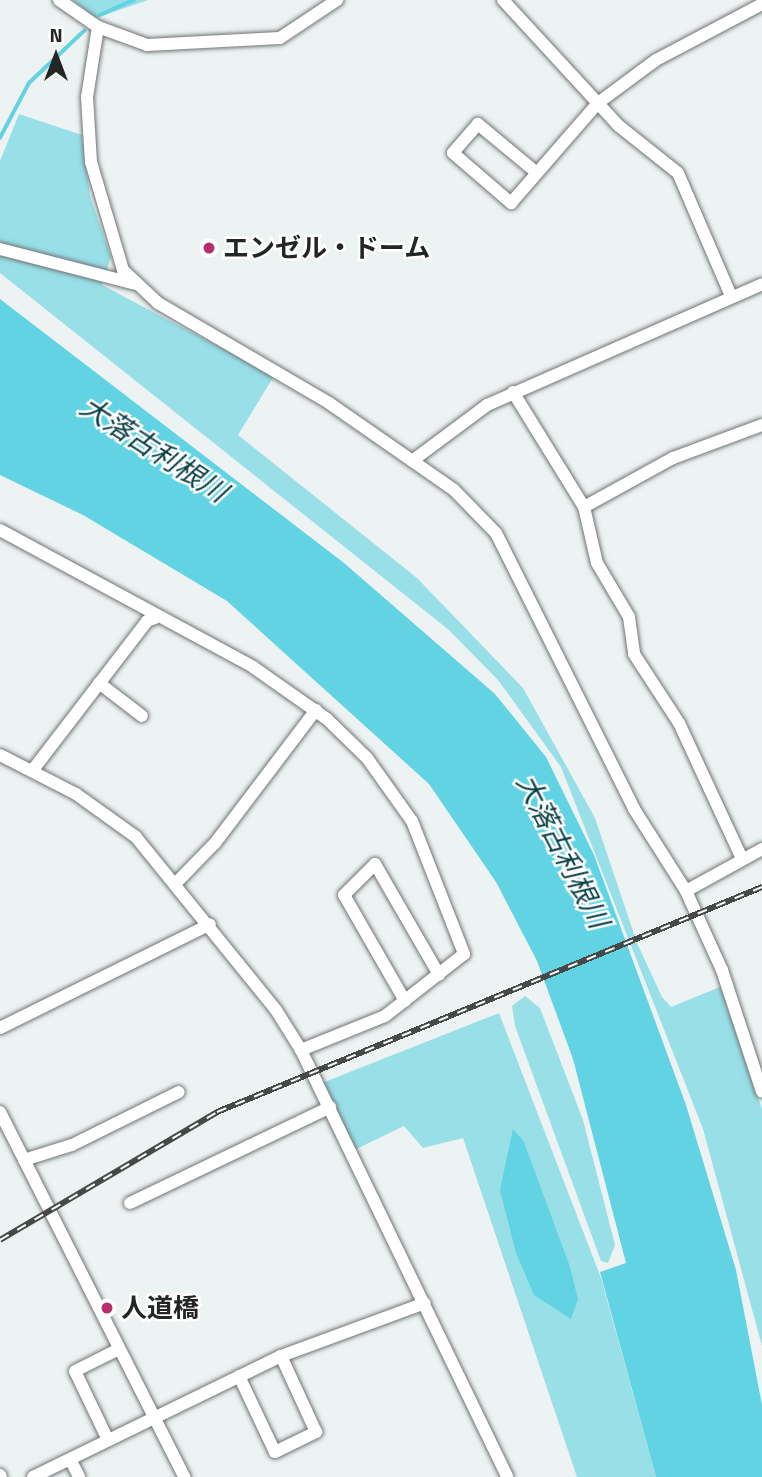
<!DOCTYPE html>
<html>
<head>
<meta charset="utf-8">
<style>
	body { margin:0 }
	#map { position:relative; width:762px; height:1477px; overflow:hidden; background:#edf2f2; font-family:"Titillium Web","Noto Sans JP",sans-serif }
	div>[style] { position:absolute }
	.green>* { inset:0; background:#98dfe8 }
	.water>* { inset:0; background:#62d3e2 }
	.stream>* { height:3.5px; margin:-1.75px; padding:0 1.75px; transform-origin:1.75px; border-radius:1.75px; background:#62d3e2 }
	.roads { filter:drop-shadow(0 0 2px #707474) drop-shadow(0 0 2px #707474) }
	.street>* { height:12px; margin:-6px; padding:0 6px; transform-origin:6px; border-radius:6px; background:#fff }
	.rail>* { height:6px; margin-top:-3px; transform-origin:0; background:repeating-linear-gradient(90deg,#fff 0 10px,#474949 0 20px); box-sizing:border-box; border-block:2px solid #474949 }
	.dots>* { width:19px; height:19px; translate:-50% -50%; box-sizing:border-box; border:4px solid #fff; border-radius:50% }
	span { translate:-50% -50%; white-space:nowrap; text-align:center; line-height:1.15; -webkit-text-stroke:5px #fff; paint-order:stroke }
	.poi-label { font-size:26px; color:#242626; font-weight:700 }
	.left { translate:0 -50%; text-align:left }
	.water-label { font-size:28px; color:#073e44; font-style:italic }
	.north { position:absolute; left:21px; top:21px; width:70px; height:70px; -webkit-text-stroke:5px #fff; paint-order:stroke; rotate:0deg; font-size:19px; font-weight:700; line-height:28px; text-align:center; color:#242626 }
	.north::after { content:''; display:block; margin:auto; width:24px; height:32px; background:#242626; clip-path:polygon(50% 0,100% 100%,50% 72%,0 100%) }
</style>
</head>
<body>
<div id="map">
	<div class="green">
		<div style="clip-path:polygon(73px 0,148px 0,96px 18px)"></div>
		<div style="clip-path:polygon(19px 114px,82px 135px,90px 196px,111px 257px,102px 285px,274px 376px,238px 435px,417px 578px,523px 688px,595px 818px,637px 943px,662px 997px,671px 1007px,720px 987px,762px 1109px,762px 1346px,703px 1129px,561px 767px,498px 680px,449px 630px,0 273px,0 161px)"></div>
		<div style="clip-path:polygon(525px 996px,540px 1008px,583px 1120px,615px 1245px,608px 1263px,601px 1261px,515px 1026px,512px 1006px)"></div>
		<div style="clip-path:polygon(499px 1013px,601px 1278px,656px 1477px,577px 1477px,463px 1138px,423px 1148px,404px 1126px,352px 1151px,322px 1083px)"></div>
	</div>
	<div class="water">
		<div style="clip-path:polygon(0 299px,344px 563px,495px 694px,546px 757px,594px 855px,686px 1105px,736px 1270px,762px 1405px,762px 1477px,656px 1477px,600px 1272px,626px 1263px,573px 1059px,537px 961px,496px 882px,429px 784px,227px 601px,83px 515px,0 475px)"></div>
		<div style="clip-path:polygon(513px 1129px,524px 1142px,570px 1267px,578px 1299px,571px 1319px,534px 1295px,516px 1253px,500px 1190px)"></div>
	</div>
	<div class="stream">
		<div style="left:100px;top:15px;width:37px;rotate:-24deg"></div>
		<div style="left:0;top:138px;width:62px;rotate:-62.2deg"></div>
		<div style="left:29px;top:83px;width:76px;rotate:-43.4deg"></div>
	</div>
	<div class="roads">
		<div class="street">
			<div style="left:59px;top:0;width:47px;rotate:34.7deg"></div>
			<div style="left:98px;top:27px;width:52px;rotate:20.2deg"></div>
			<div style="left:147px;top:45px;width:133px;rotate:-3deg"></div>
			<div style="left:280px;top:38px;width:69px;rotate:-33.7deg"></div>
			<div style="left:503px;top:0;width:171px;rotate:47.4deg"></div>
			<div style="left:619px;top:126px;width:75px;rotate:38.5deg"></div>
			<div style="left:678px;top:173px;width:132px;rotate:66.7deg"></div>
			<div style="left:98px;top:27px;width:71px;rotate:98.9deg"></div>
			<div style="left:87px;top:97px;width:65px;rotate:86.5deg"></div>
			<div style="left:91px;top:162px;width:113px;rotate:73.5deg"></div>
			<div style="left:123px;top:270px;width:48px;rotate:43.3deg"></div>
			<div style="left:158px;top:303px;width:198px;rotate:30.3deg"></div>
			<div style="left:329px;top:403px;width:152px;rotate:34.8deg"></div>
			<div style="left:454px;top:490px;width:60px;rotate:45.7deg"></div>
			<div style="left:496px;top:533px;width:309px;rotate:63.4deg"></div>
			<div style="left:634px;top:809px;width:97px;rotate:57.6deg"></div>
			<div style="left:686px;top:891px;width:87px;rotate:65.5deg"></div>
			<div style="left:722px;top:970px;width:128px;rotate:71.8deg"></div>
			<div style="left:537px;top:173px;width:77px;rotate:-140.3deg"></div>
			<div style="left:478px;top:124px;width:38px;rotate:131deg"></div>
			<div style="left:453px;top:153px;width:77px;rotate:40.8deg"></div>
			<div style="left:511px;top:203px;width:133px;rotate:-49deg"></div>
			<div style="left:598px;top:103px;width:72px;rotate:-36.6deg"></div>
			<div style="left:656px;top:60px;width:120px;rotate:-27.8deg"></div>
			<div style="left:0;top:249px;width:139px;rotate:14.5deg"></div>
			<div style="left:513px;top:392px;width:135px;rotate:58.3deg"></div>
			<div style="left:584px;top:507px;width:57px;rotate:76.9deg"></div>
			<div style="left:597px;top:563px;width:63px;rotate:59.3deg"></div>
			<div style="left:629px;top:617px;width:37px;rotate:82deg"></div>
			<div style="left:634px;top:654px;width:82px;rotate:56.9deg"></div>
			<div style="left:679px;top:723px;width:150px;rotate:65.1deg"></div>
			<div style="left:412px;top:461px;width:94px;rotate:-36.7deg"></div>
			<div style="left:487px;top:405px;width:300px;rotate:-23.7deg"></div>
			<div style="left:584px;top:507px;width:102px;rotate:-28.8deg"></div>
			<div style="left:673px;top:458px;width:95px;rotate:-20.3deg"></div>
			<div style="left:0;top:530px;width:288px;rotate:28.4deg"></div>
			<div style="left:253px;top:667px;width:90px;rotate:35.1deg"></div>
			<div style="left:327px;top:719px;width:56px;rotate:44.3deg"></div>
			<div style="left:367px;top:758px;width:77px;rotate:54.5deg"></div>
			<div style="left:412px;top:821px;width:143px;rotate:68.6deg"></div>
			<div style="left:464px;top:954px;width:100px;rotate:141.9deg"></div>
			<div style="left:385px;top:1016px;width:91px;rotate:158deg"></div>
			<div style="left:301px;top:1050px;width:47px;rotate:-122deg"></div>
			<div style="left:276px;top:1010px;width:223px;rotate:-129deg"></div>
			<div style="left:136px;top:837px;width:74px;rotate:-144.4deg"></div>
			<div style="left:76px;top:794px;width:85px;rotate:-152.8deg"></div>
			<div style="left:99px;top:683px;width:54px;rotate:37.5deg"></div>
			<div style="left:32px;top:771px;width:189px;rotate:-52.5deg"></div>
			<div style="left:147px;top:621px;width:9px;rotate:-21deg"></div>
			<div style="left:176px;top:883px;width:56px;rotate:-45.7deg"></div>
			<div style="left:215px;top:843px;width:167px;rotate:-52.8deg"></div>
			<div style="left:686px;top:891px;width:87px;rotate:-28.9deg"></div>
			<div style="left:405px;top:1001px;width:122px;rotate:-119.9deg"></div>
			<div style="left:344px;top:895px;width:44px;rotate:-45deg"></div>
			<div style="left:375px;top:864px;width:128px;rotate:60deg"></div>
			<div style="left:0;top:1028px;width:234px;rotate:-26.3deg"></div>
			<div style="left:301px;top:1050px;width:474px;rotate:64.2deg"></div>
			<div style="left:0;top:1112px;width:409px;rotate:63.2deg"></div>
			<div style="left:24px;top:1160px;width:50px;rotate:-17.4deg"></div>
			<div style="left:72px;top:1145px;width:119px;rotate:-26.4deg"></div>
			<div style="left:130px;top:1203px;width:222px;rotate:-25.6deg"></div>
			<div style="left:239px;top:1376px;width:84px;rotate:64.7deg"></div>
			<div style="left:275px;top:1452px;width:46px;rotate:-26deg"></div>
			<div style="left:316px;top:1432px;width:84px;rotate:-114.7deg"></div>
			<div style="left:108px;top:1440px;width:76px;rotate:-115.6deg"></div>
			<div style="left:75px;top:1371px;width:49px;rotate:-26.6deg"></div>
			<div style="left:70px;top:1459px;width:20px;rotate:63deg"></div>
			<div style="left:0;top:1475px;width:2px;rotate:63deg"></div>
			<div style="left:33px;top:1477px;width:276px;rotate:-26deg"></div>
			<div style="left:281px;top:1356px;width:153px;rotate:-20.2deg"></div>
		</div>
	</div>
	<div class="rail">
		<div style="left:0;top:1240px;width:252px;rotate:-30.5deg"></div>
		<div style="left:217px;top:1112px;width:590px;rotate:-22.43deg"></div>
	</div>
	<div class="dots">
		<div style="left:209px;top:248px;background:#b62e6d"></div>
		<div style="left:107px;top:1308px;background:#b62e6d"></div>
	</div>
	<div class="poi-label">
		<span class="left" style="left:223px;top:248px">エンゼル・ドーム</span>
		<span class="left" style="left:121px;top:1308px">人道橋</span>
	</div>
	<div class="water-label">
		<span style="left:154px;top:449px;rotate:33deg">大落古利根川</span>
		<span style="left:563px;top:851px;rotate:63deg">大落古利根川</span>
	</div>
	<div class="north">N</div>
</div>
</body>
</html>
